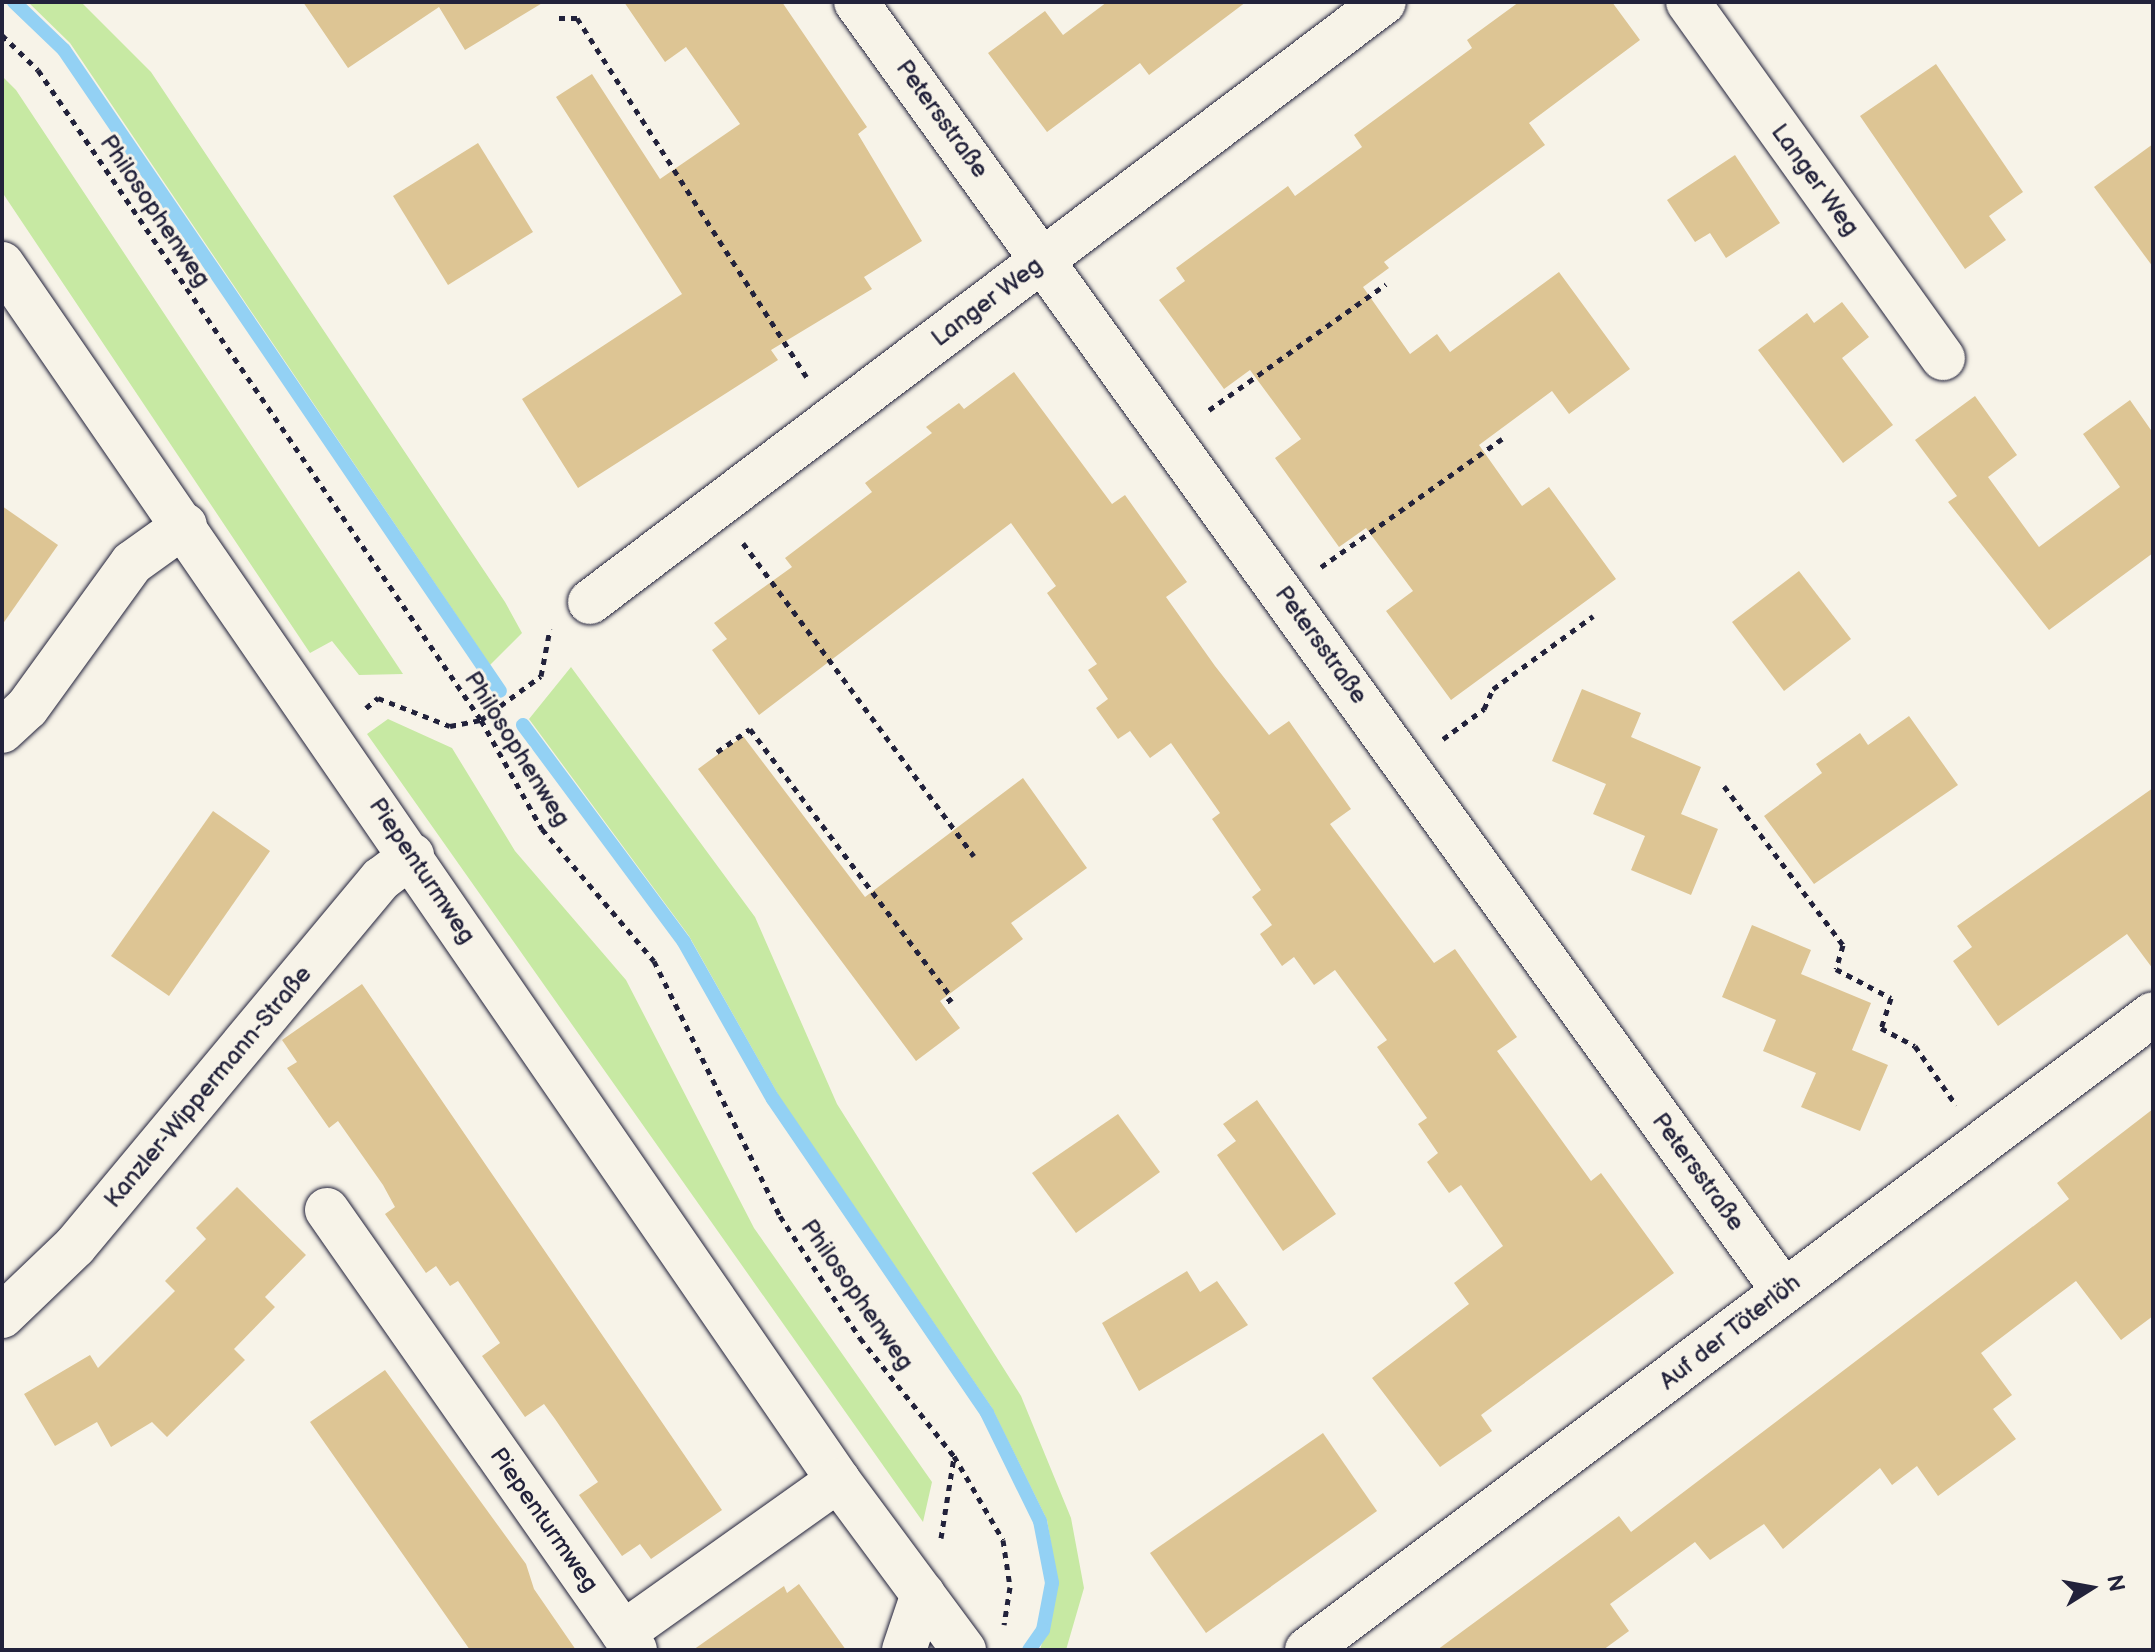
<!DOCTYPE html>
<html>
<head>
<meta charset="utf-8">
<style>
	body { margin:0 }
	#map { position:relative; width:2155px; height:1652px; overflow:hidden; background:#f7f3e8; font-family:"Balsamiq Sans",sans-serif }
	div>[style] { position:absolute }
	.green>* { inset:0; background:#c7e9a3 }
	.stream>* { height:14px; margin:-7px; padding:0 7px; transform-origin:7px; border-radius:7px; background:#93d1f4 }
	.building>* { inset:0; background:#ddc594 }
	.path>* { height:5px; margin-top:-2.5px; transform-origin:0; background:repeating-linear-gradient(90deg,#22223b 0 6px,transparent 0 12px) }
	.roads { filter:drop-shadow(0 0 2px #22223b) drop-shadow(0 0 2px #22223b) }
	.minor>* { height:44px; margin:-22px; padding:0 22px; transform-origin:22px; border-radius:22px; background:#f7f3e8 }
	span { translate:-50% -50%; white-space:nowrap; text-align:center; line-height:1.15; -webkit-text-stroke:6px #f7f3e8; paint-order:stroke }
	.street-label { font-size:24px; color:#22223b }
	.frame { position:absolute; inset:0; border:4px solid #22223b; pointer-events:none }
	.north { position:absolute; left:2051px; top:1548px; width:80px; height:80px; -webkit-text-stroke:6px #f7f3e8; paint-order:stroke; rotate:79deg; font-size:22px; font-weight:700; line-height:32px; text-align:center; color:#22223b }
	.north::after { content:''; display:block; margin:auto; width:28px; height:36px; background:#22223b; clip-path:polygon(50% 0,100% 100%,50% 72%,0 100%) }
</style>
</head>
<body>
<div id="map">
	<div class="green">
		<div style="clip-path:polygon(28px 2px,81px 2px,151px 72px,505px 602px,522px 633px,490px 665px,70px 43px)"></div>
		<div style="clip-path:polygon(2px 76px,16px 90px,403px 674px,359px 675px,332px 641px,310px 653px,2px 192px)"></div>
		<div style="clip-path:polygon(571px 667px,755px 917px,837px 1104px,1021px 1396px,1071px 1518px,1084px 1588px,1066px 1650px,1040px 1650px,1058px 1586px,1047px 1520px,992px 1408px,780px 1098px,689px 936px,529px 719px)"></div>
		<div style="clip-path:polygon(388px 719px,452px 748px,515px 851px,626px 980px,754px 1228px,932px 1482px,923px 1522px,367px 734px)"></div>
	</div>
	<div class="stream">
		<div style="left:14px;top:2px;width:69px;rotate:43.8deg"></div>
		<div style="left:64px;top:50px;width:775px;rotate:55.78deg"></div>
		<div style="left:523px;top:725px;width:270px;rotate:53.4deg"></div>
		<div style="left:684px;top:942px;width:180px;rotate:60.5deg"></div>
		<div style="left:773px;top:1099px;width:380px;rotate:55.7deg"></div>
		<div style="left:987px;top:1413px;width:120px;rotate:63.9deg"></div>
		<div style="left:1040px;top:1521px;width:63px;rotate:79deg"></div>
		<div style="left:1052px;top:1583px;width:48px;rotate:100.8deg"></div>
		<div style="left:1043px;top:1630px;width:24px;rotate:125deg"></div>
	</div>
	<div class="building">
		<div style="clip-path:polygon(303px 2px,544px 2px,465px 50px,439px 7px,348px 68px)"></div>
		<div style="clip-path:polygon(624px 2px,782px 2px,867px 127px,858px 134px,922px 241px,864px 277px,872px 289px,771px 350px,778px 360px,578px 488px,522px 399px,682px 294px,556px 97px,592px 74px,660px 179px,740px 124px,686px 47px,665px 62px)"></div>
		<div style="clip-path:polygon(1107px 2px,1246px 2px,1149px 75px,1140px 63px,1047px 132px,988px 53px,1045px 11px,1063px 35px)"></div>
		<div style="clip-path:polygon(1519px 2px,1612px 2px,1640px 40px,1529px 123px,1545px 145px,1384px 262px,1389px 268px,1363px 287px,1410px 354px,1437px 334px,1450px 352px,1559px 272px,1630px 369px,1569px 414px,1552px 391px,1479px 445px,1522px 506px,1549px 487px,1616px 579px,1451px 700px,1386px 611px,1413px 591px,1366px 528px,1339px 547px,1275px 458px,1301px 439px,1250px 370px,1224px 389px,1159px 300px,1185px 281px,1176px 268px,1288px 186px,1295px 196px,1362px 147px,1354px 135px,1472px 48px,1467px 40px)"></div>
		<div style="clip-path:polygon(1936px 64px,2023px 192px,1989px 216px,2006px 240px,1965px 269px,1860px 116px)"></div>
		<div style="clip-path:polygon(478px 143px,533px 232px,448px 285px,393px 196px)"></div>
		<div style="clip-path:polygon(2153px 144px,2153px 267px,2094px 187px)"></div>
		<div style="clip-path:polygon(1735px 155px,1780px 223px,1726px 258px,1710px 233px,1695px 242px,1667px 200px)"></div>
		<div style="clip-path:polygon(1842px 302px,1869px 337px,1842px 358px,1893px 425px,1843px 463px,1758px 350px,1807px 313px,1814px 323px)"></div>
		<div style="clip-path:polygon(1014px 372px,1112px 504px,1125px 495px,1187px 582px,1166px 597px,1215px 666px,1269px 735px,1289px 721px,1351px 809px,1330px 824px,1434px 963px,1455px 949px,1517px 1037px,1497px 1051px,1591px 1181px,1601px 1173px,1674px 1273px,1481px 1415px,1492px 1431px,1440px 1467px,1372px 1378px,1469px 1304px,1454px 1283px,1503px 1246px,1461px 1185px,1449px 1193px,1427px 1162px,1438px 1153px,1418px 1124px,1427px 1118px,1377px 1047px,1387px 1040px,1335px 970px,1314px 985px,1294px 957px,1282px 966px,1260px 934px,1272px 925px,1252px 897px,1261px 890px,1212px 819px,1220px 813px,1171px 743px,1150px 758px,1130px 731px,1118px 739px,1096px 708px,1108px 699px,1088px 670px,1097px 664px,1047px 593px,1056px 586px,1011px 523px,759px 715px,712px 650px,727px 639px,714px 623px,792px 567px,785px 558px,872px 492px,865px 483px,932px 433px,926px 427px,959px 403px,964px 409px)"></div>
		<div style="clip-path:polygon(1975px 396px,2017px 455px,1988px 477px,2039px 547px,2120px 487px,2083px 434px,2130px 400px,2153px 433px,2153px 553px,2049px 630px,1948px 502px,1957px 496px,1915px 440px)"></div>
		<div style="clip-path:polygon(2px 506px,58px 545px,2px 625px)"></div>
		<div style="clip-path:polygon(1799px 571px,1851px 639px,1784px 691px,1732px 622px)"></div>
		<div style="clip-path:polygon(1582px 689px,1641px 713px,1631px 737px,1701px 767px,1681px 814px,1718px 829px,1691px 895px,1631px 870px,1645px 836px,1593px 814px,1606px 784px,1552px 761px)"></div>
		<div style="clip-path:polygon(1909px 716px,1958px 785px,1814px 884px,1764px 816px,1822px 773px,1816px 764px,1860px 733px,1868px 745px)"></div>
		<div style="clip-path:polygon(743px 736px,865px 897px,1023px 778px,1087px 868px,1011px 923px,1023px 939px,940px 1001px,960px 1028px,916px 1061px,698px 769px)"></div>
		<div style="clip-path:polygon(2153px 788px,2153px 969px,2127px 934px,1998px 1026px,1953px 961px,1972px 947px,1957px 926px)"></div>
		<div style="clip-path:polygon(213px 811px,270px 851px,169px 996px,111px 956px)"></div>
		<div style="clip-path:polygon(1752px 925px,1811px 950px,1801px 974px,1871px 1003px,1852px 1050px,1888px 1065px,1860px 1131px,1801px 1107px,1816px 1073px,1763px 1051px,1776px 1020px,1722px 997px)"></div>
		<div style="clip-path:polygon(362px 984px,722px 1510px,651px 1559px,640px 1544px,622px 1556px,579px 1495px,598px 1482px,555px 1419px,544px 1404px,525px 1417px,482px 1356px,500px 1343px,458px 1281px,450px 1286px,436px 1266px,426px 1273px,385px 1214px,395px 1207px,383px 1185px,338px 1121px,329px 1128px,287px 1068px,297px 1062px,282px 1040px)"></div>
		<div style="clip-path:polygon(1257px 1100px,1336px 1214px,1283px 1251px,1217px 1155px,1236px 1141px,1223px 1124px)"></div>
		<div style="clip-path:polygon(2153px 1109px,2153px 1316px,2121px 1340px,2076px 1281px,1981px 1353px,2012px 1395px,1993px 1409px,2016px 1439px,1938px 1496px,1917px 1466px,1892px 1485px,1880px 1468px,1783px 1549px,1764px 1524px,1710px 1560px,1695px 1542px,1610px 1604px,1629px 1631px,1603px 1650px,1437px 1650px,1619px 1516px,1631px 1532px,2069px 1199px,2057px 1183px)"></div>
		<div style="clip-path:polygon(1118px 1114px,1160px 1172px,1076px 1233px,1032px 1173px)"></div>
		<div style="clip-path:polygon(237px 1187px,306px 1255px,265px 1297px,275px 1307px,234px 1349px,245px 1360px,167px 1437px,152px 1422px,111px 1447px,97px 1422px,55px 1446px,24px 1394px,90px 1355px,98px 1368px,175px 1291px,165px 1281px,206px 1239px,196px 1228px)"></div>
		<div style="clip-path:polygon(1187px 1271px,1200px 1292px,1217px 1281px,1248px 1325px,1139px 1391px,1102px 1323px)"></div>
		<div style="clip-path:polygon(385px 1370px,526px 1564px,534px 1589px,576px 1650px,470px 1650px,310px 1422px)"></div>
		<div style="clip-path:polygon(1323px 1433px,1377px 1511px,1206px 1633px,1150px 1553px)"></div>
		<div style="clip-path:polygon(799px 1584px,846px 1650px,693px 1650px,784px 1586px,787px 1593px)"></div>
	</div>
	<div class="path">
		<div style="left:559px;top:18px;width:18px"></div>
		<div style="left:577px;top:18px;width:426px;rotate:57.4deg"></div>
		<div style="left:2px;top:35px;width:50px;rotate:44.2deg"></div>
		<div style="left:38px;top:70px;width:787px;rotate:55.72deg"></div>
		<div style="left:481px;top:720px;width:125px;rotate:60.8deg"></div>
		<div style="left:542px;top:829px;width:173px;rotate:49.7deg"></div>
		<div style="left:654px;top:961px;width:284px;rotate:63.7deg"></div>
		<div style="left:780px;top:1216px;width:146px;rotate:56.7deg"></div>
		<div style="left:860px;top:1338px;width:151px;rotate:51.5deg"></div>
		<div style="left:954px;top:1456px;width:97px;rotate:59.7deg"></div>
		<div style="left:1003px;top:1540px;width:48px;rotate:81.5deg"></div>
		<div style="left:1010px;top:1587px;width:38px;rotate:99deg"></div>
		<div style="left:1209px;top:410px;width:217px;rotate:-35.4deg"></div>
		<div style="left:743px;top:543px;width:389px;rotate:53.6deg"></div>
		<div style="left:1321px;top:567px;width:222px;rotate:-35.3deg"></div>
		<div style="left:366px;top:708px;width:16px;rotate:-40deg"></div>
		<div style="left:378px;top:698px;width:77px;rotate:21.3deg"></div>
		<div style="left:450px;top:726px;width:32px;rotate:-11deg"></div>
		<div style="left:481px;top:720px;width:74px;rotate:-36.3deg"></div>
		<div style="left:541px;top:676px;width:48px;rotate:-79.2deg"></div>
		<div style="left:1443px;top:739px;width:51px;rotate:-36.2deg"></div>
		<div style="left:1484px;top:709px;width:22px;rotate:-66deg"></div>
		<div style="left:1493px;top:689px;width:124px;rotate:-36.1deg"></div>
		<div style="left:717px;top:752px;width:40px;rotate:-34.9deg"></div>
		<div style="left:750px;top:729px;width:336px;rotate:53.1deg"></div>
		<div style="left:952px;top:998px;width:11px;rotate:142deg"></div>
		<div style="left:1724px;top:786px;width:199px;rotate:53.2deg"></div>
		<div style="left:1843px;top:945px;width:25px;rotate:106deg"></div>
		<div style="left:1836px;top:969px;width:62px;rotate:27.8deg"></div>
		<div style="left:1891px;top:998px;width:32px;rotate:108deg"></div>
		<div style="left:1881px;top:1028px;width:38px;rotate:28deg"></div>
		<div style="left:1915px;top:1046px;width:72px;rotate:55.2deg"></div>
		<div style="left:941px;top:1538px;width:82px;rotate:-80.9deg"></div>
	</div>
	<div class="roads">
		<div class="minor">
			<div style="left:856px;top:2px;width:1587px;rotate:54.26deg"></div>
			<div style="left:1688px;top:2px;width:438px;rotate:54.4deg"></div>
			<div style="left:2px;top:264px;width:1476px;rotate:55.49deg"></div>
			<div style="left:838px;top:1480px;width:212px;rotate:53.5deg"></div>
			<div style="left:590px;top:602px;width:995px;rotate:-37.08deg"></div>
			<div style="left:2px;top:731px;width:34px;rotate:-43deg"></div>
			<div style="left:27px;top:708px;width:179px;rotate:-54.1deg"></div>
			<div style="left:132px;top:563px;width:65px;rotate:-35.6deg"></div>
			<div style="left:327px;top:1210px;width:537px;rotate:55.01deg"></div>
			<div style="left:2px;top:1316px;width:101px;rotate:-43.8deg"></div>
			<div style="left:75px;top:1246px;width:478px;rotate:-50.2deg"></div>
			<div style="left:381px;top:879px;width:39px;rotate:-37deg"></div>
			<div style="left:623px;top:1633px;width:264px;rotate:-35.4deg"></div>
			<div style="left:904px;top:1650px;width:59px;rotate:-71.3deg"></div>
			<div style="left:1307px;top:1650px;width:1058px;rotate:-36.93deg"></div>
		</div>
	</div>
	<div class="street-label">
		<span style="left:942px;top:119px;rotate:54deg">Petersstraße</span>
		<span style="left:1815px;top:180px;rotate:54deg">Langer Weg</span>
		<span style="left:155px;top:211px;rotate:56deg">Philosophenweg</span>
		<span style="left:987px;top:302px;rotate:-37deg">Langer Weg</span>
		<span style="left:1321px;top:645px;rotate:54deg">Petersstraße</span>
		<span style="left:517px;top:749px;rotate:58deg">Philosophenweg</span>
		<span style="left:422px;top:871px;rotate:56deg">Piepenturmweg</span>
		<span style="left:208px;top:1087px;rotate:-50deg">Kanzler-Wippermann-Straße</span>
		<span style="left:1698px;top:1172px;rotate:54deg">Petersstraße</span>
		<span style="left:857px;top:1295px;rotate:55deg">Philosophenweg</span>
		<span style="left:1730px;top:1332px;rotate:-38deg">Auf der Töterlöh</span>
		<span style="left:544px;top:1520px;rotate:55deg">Piepenturmweg</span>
	</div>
	<div class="frame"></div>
	<div class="north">N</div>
</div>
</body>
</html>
